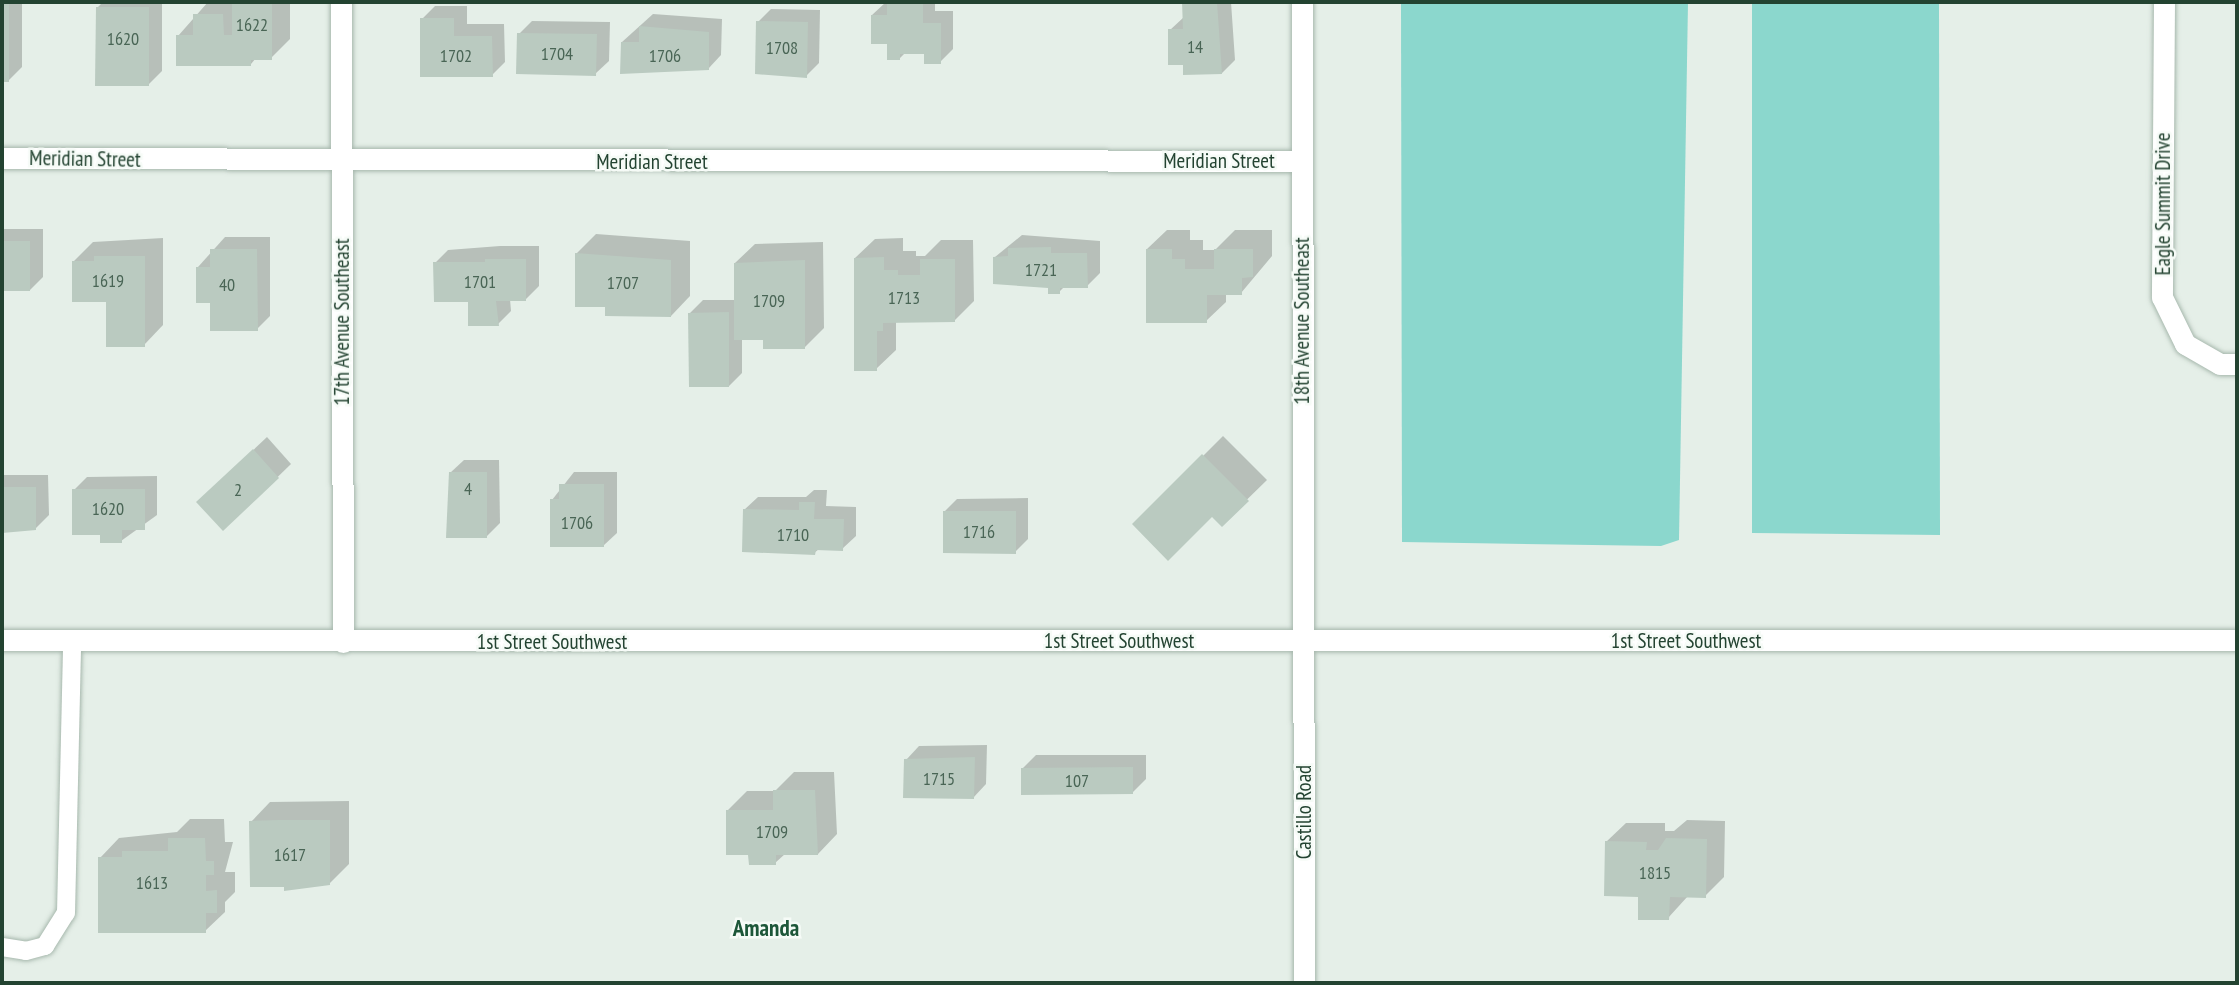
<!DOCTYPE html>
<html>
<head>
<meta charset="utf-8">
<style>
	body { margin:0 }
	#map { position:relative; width:2239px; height:985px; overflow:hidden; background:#e5efe8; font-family:"PT Sans Narrow",sans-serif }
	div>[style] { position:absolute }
	.water>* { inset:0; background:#8bd7cd }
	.shadow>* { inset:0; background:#0003 }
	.building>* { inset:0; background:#bacac0 }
	.roads { filter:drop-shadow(0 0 2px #a7b8ad) drop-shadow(0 0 2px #a7b8ad) }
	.lane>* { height:18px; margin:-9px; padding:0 9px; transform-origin:9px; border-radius:9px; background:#fff }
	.street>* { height:21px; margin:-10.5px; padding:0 10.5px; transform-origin:10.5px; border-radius:10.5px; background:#fff }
	.secondary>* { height:21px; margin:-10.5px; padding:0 10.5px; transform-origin:10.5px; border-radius:10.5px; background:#fff }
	span { translate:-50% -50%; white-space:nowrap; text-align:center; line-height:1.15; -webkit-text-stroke:5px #f6fbf7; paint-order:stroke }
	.number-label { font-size:18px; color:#496555 }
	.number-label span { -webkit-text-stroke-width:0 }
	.street-label { font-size:21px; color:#234331 }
	.neighbourhood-label { font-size:23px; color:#1d5739; font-weight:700 }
	.frame { position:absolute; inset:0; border:4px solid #234331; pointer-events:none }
</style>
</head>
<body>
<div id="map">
	<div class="water">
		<div style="clip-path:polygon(1401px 2px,1688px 2px,1679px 540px,1661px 546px,1402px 542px)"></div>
		<div style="clip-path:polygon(1752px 2px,1939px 2px,1940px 535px,1752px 533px)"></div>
	</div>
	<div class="shadow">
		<div style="clip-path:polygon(2px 2px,22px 2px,22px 67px,9px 80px,2px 80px)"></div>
		<div style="clip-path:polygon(103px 2px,162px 2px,162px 71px,149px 84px,98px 7px)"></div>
		<div style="clip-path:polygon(208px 2px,290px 2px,290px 39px,271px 58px,256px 58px,251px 64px,178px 36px)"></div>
		<div style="clip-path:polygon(886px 2px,935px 2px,935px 11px,953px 11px,953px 49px,940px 62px,925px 52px,906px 52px,900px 58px,872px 15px)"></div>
		<div style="clip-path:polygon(1184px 2px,1231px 2px,1235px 60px,1222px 73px,1184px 63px,1170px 30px,1184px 17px)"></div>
		<div style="clip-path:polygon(435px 6px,467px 6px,467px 24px,504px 24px,505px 62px,492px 75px,422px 19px)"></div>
		<div style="clip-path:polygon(771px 9px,820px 10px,819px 63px,806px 76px,758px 22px)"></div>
		<div style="clip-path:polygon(653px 14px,722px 19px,721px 55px,708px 69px,622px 42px)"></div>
		<div style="clip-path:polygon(532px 21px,610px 22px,609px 61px,595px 74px,519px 34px)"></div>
		<div style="clip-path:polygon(2px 229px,43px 229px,43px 277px,30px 290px,2px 290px)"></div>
		<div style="clip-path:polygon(1167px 230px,1190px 230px,1190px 240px,1203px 240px,1203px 250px,1215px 250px,1235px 230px,1272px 230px,1272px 256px,1241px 293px,1226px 293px,1226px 302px,1206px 321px,1147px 249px)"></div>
		<div style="clip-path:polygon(596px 234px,690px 241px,690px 296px,671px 316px,607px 305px,576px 254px)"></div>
		<div style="clip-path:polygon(1022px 235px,1100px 241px,1100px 273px,1087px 286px,1065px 286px,1059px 292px,995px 257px)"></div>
		<div style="clip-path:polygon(225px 237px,270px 237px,270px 316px,257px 329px,211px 301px,198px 267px)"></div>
		<div style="clip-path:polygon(163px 238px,163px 325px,144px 345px,73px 262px,93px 242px)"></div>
		<div style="clip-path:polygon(903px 238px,903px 251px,916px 251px,916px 256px,925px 256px,941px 240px,973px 240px,974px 301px,955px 320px,896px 321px,896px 350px,876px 369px,855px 258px,875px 239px)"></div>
		<div style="clip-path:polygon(823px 242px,824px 328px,804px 348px,765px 338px,742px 339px,742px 373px,729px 386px,690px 313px,703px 300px,735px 300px,735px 263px,755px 244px)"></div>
		<div style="clip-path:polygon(500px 246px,539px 246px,539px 286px,526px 299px,510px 299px,511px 311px,498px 324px,435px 263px,448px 250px)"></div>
		<div style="clip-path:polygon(1223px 436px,1267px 480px,1222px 524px,1212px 514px,1135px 524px)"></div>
		<div style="clip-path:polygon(267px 437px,291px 464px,224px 529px,212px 489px)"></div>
		<div style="clip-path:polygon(464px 460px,499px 460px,500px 523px,487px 536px,450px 473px)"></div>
		<div style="clip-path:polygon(574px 472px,617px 472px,617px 533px,603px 546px,552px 500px)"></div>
		<div style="clip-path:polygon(2px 475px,48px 475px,49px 515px,36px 528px,2px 532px)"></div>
		<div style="clip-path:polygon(157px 476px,157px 515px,121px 541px,102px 533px,74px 490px,87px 477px)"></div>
		<div style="clip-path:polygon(814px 490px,827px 490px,826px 506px,856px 507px,856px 536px,842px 549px,819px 549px,814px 553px,744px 510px,758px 497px,806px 497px)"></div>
		<div style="clip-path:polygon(1028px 498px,1028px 539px,1015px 552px,944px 512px,957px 499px)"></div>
		<div style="clip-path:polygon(987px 745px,986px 784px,973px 798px,906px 760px,919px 746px)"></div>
		<div style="clip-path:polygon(1036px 755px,1146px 755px,1146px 779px,1133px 792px,1023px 768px)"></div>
		<div style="clip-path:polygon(794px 772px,834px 772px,837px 834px,818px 854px,785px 854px,775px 863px,750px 854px,728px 810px,747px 791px,775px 791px)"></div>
		<div style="clip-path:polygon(349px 801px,349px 864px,329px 884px,251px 822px,270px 802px)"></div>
		<div style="clip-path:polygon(190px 819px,224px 819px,225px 842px,233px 842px,225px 872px,235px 872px,235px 892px,225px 902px,225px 912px,205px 931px,100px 858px,119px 838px,177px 832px)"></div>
		<div style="clip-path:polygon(1687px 820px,1725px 821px,1724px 877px,1705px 896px,1688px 896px,1668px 918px,1640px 895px,1606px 842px,1626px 823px,1665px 823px,1665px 831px,1674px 831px)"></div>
		<div style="clip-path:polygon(2px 981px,33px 981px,33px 983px,2px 983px)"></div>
	</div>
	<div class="building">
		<div style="clip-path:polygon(2px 2px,9px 2px,9px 82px,2px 82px)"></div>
		<div style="clip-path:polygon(232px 2px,272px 2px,272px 60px,251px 60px,251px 66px,176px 66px,176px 35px,193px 35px,193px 14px,223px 14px,224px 35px,232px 35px)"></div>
		<div style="clip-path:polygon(887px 2px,923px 2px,923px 23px,941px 23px,941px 64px,924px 64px,924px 54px,900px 54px,900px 60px,887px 60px,887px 44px,871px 44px,871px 15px,887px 15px)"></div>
		<div style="clip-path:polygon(1182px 2px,1217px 2px,1222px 74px,1183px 75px,1183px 65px,1168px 65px,1168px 29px,1183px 29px)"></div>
		<div style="clip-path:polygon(96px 7px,149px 7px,149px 86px,95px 86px)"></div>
		<div style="clip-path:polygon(420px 18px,454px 18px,454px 36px,492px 36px,493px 77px,420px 77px)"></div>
		<div style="clip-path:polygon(756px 21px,808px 22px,807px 78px,755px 74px)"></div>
		<div style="clip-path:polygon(639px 26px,709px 32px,709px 70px,620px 74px,621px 42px,639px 42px)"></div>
		<div style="clip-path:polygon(517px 33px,597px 34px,596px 76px,516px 74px)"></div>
		<div style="clip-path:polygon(2px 241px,30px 241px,30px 291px,2px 291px)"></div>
		<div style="clip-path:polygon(1051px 247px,1051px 253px,1087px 253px,1088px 288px,1060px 288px,1060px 294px,1048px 294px,1048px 288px,993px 284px,993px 257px,1008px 256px,1008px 248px)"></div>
		<div style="clip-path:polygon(210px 249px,257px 249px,258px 331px,210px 331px,210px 303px,196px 303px,196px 267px,210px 267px)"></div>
		<div style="clip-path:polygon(1146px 249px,1172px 249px,1172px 259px,1185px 259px,1185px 269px,1214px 269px,1214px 249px,1253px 249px,1253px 277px,1242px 278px,1242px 295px,1207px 295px,1207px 323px,1146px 323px)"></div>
		<div style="clip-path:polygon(575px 253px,671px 260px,671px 317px,605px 316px,605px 307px,575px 307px)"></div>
		<div style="clip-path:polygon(94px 256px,145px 256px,145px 347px,106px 347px,106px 302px,72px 302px,72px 261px,94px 261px)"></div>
		<div style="clip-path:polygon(884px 257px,884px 270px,898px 270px,898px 275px,920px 275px,920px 259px,955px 259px,955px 322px,883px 323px,883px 331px,877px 331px,877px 371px,854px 371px,854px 258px)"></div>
		<div style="clip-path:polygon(485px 259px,526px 259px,526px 301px,496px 301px,499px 326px,468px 326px,468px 302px,434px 302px,433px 262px,485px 262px)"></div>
		<div style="clip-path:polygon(805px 260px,805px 349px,763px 349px,763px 340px,734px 340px,734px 263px)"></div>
		<div style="clip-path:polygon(729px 312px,729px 387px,689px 387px,688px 313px)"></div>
		<div style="clip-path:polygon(253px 449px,279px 478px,223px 531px,196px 502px)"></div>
		<div style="clip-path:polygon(1202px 454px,1249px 501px,1222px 527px,1212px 517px,1168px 561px,1132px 524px)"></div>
		<div style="clip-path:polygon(449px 472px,487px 472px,487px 538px,446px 538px)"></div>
		<div style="clip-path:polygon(559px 484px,604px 484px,604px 547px,550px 547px,550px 499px,559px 499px)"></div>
		<div style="clip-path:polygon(2px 487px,36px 487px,36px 530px,2px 533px)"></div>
		<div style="clip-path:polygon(72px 489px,145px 489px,145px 530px,122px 530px,122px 543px,100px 543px,100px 535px,72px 535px)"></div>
		<div style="clip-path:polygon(799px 502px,815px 502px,814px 519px,844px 519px,843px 551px,816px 550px,815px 555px,742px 552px,743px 509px,799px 510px)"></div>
		<div style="clip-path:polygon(943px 511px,1016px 511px,1016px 554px,943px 553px)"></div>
		<div style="clip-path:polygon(975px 757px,974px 799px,903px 798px,904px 759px)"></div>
		<div style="clip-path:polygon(1133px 767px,1133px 794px,1021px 795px,1021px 768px)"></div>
		<div style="clip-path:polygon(773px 790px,815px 790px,818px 855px,776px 855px,776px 865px,749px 865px,748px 855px,726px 855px,726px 810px,773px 810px)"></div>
		<div style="clip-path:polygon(279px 820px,330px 820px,330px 885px,284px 891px,284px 887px,250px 887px,249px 821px)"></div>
		<div style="clip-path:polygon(168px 838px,205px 838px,206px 861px,214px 861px,214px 875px,206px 875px,206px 891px,217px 890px,217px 913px,206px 913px,206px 933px,98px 933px,98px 857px,122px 857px,122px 851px,168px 851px)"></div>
		<div style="clip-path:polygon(1666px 838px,1707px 839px,1706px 898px,1670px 897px,1669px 920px,1638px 920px,1638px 897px,1604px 896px,1605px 841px,1647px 842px,1646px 850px,1658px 850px)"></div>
	</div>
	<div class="roads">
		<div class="lane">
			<div style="left:2px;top:947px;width:24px;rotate:9deg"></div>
			<div style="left:26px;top:951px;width:20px;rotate:-15deg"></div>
			<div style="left:45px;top:946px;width:39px;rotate:-58deg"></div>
			<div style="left:66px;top:913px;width:272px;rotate:-88.7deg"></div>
		</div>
		<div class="street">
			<div style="left:341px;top:2px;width:640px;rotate:89.82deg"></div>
			<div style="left:1302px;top:2px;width:981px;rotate:89.88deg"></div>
			<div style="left:2164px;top:2px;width:295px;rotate:90.4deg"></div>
			<div style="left:2162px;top:297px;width:52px;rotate:63.9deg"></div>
			<div style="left:2185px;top:344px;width:40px;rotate:29.7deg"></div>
			<div style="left:2220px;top:364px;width:17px"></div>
			<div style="left:2px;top:158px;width:1300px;rotate:0.13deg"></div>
		</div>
		<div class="secondary">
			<div style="left:2px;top:640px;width:2235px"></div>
		</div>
	</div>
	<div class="number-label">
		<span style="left:252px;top:25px">1622</span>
		<span style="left:123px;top:39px">1620</span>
		<span style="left:1195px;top:47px">14</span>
		<span style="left:782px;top:48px">1708</span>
		<span style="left:557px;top:54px">1704</span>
		<span style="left:456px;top:56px">1702</span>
		<span style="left:665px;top:56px">1706</span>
		<span style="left:1041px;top:270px">1721</span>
		<span style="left:108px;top:281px">1619</span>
		<span style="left:480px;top:282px">1701</span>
		<span style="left:623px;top:283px">1707</span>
		<span style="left:227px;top:285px">40</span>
		<span style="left:904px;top:298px">1713</span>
		<span style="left:769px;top:301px">1709</span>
		<span style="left:468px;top:489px">4</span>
		<span style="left:238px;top:490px">2</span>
		<span style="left:108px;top:509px">1620</span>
		<span style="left:577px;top:523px">1706</span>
		<span style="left:979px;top:532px">1716</span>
		<span style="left:793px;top:535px">1710</span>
		<span style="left:939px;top:779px">1715</span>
		<span style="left:1077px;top:781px">107</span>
		<span style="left:772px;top:832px">1709</span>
		<span style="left:290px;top:855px">1617</span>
		<span style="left:1655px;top:873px">1815</span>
		<span style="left:152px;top:883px">1613</span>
	</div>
	<div class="street-label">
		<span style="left:85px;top:159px;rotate:1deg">Meridian Street</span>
		<span style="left:1219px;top:161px">Meridian Street</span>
		<span style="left:652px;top:162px">Meridian Street</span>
		<span style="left:2163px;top:204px;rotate:-90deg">Eagle Summit Drive</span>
		<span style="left:1302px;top:321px;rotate:-90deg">18th Avenue Southeast</span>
		<span style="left:342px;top:322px;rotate:-90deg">17th Avenue Southeast</span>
		<span style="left:1119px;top:641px">1st Street Southwest</span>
		<span style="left:1686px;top:641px">1st Street Southwest</span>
		<span style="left:552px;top:642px">1st Street Southwest</span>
		<span style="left:1304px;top:812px;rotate:-90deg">Castillo Road</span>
	</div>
	<div class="neighbourhood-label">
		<span style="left:766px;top:928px">Amanda</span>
	</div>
	<div class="frame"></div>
</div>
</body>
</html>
